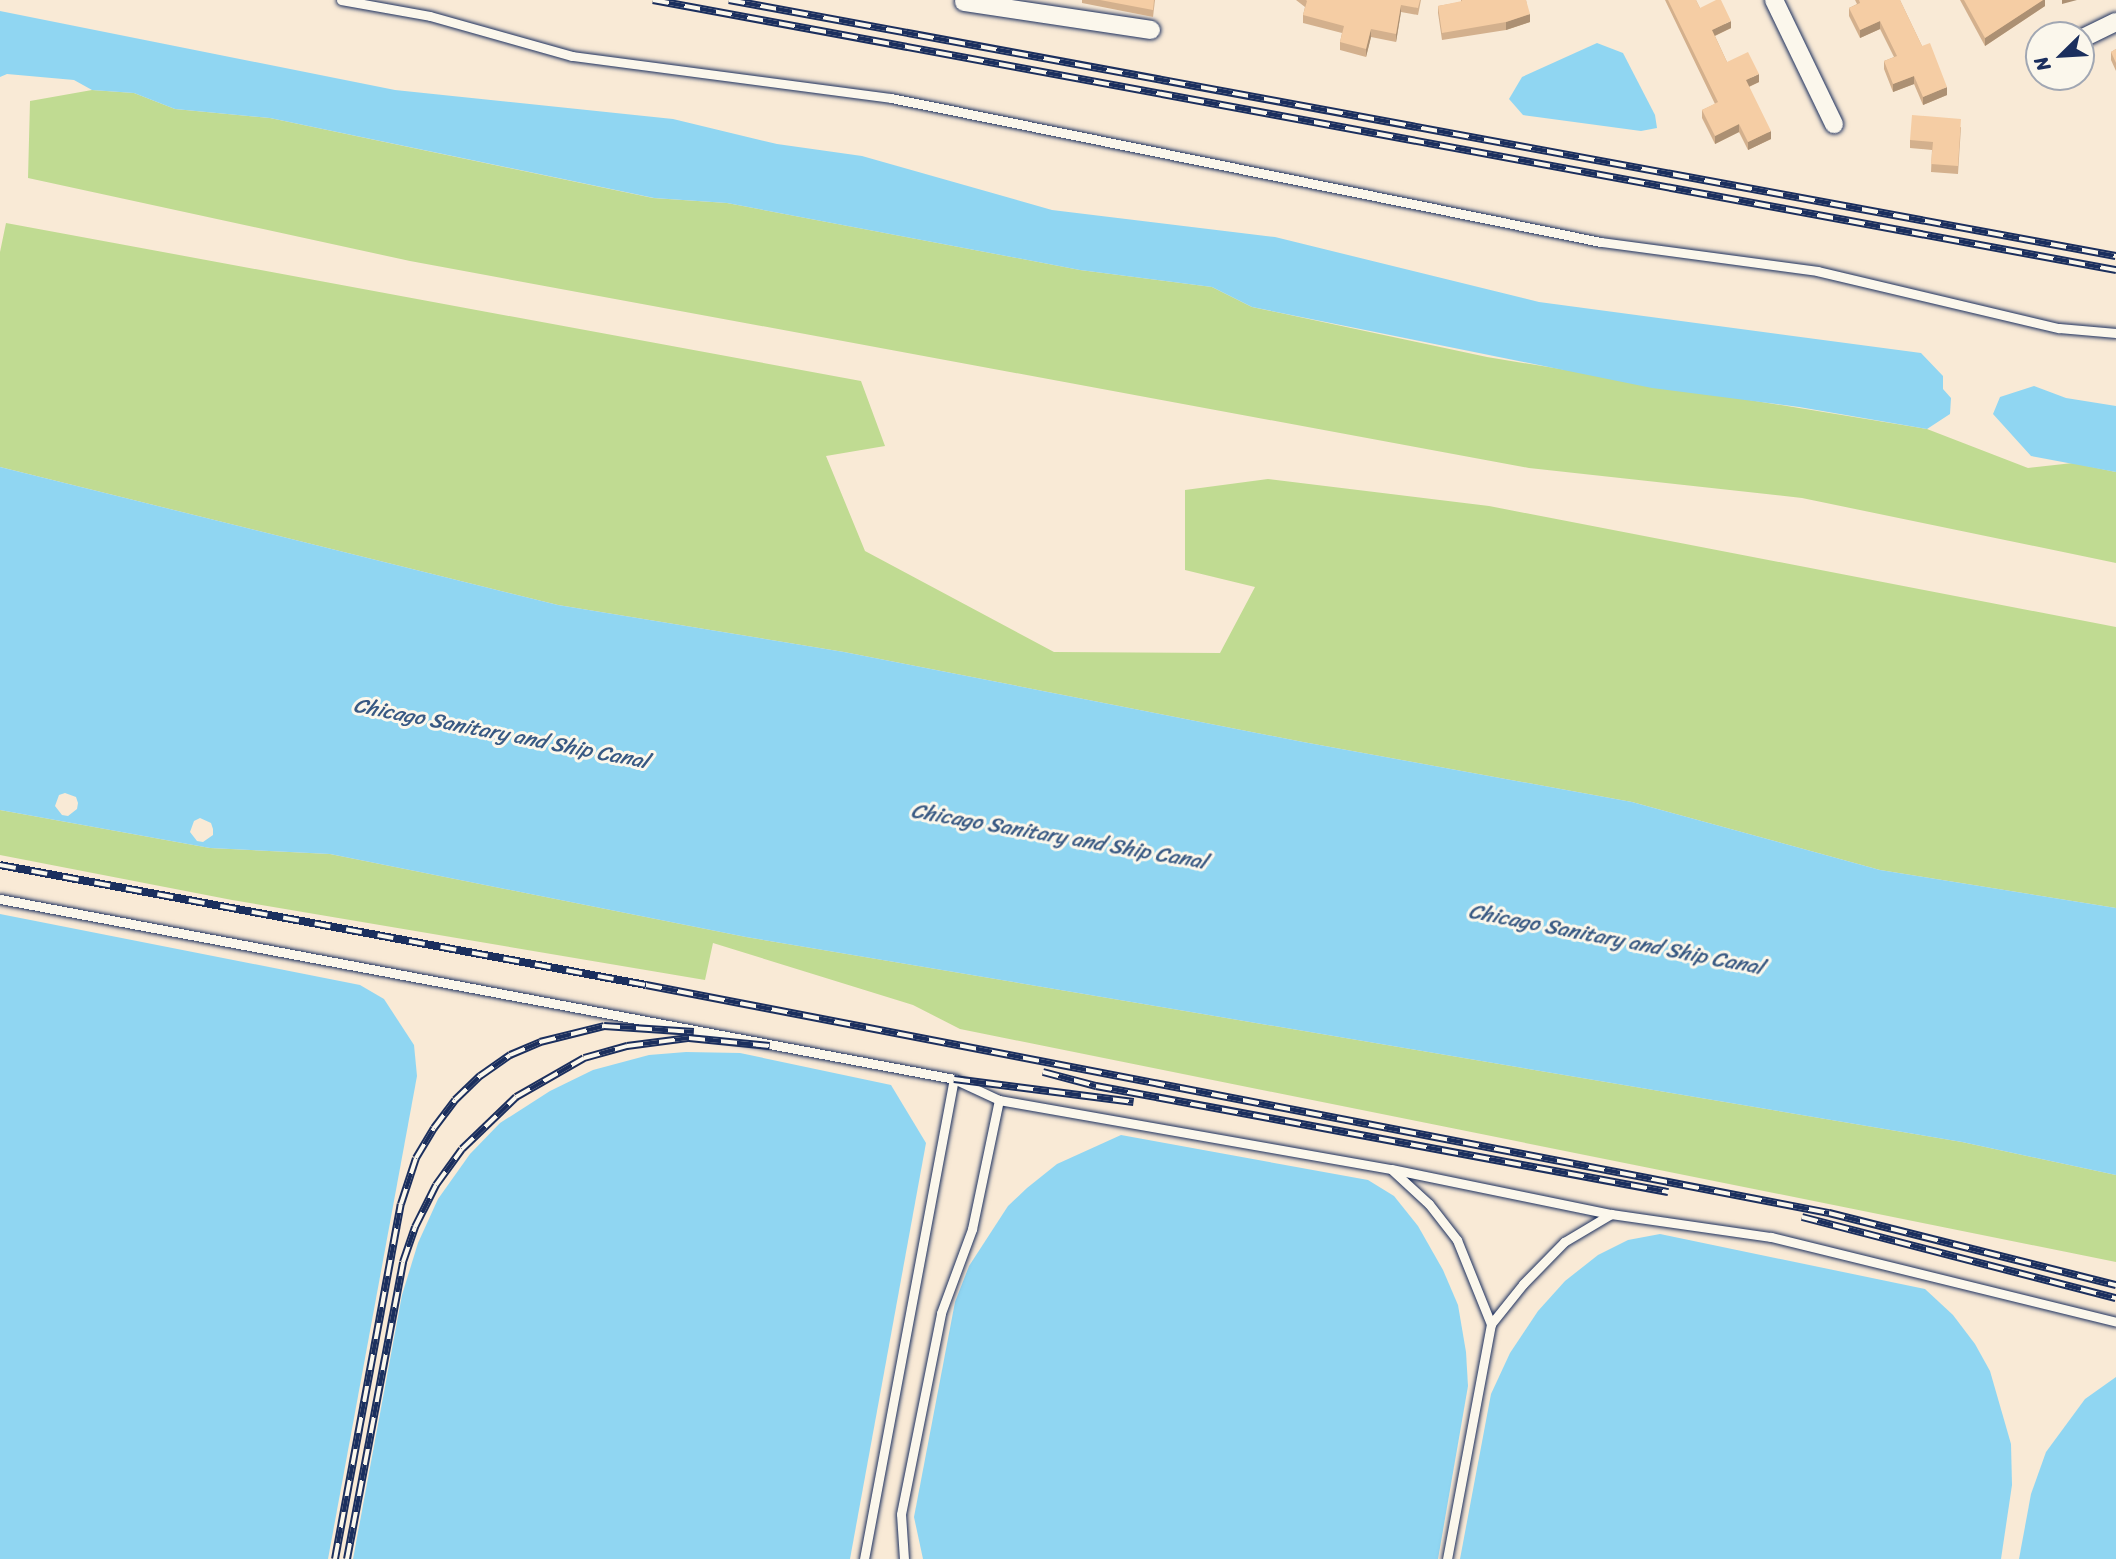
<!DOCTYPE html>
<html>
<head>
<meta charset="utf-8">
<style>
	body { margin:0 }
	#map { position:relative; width:2116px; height:1559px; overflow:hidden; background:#f9ead6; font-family:Sriracha,sans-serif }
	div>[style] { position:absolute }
	.green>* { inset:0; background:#c0db92 }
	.water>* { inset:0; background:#90d6f2 }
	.roads { filter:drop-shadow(0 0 2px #1b2f5e) drop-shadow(0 0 2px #1b2f5e) }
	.lane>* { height:9px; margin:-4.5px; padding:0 4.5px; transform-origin:4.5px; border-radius:4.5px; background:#fbf7ec }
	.street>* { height:18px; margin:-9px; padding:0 9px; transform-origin:9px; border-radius:9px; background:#fbf7ec }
	.rail>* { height:8px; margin-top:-4px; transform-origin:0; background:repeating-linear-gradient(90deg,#fbf7ec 0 16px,#1b2f5e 0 32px); box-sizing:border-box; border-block:2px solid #1b2f5e }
	.wall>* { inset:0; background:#d3b08d }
	.shaded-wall>* { inset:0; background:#ac9073 }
	.building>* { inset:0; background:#f5cda4 }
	span { translate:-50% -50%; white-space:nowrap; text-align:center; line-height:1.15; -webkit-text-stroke:6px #fbf7ec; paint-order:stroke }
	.water-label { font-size:21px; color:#385983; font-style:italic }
	.north { position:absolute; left:2025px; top:21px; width:70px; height:70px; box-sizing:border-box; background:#fbf7ec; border:2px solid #a1a7b3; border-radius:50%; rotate:246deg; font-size:19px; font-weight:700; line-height:28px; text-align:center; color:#1b2f5e }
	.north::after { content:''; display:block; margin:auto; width:24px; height:32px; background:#1b2f5e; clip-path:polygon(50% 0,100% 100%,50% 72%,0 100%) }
</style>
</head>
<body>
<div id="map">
	<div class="green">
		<div style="clip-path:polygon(92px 90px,134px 93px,175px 109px,270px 118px,653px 198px,727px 203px,1080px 270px,1212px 287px,1252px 307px,1487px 357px,1927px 429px,2028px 468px,2073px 463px,2116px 472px,2116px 563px,1802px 498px,1529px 468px,410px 261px,28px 178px,30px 101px)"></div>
		<div style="clip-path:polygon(6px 223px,861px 381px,885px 446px,826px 456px,865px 551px,1054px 652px,1220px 653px,1255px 587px,1185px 570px,1185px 490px,1268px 479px,1489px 506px,2116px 627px,2116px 908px,1880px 870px,1632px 802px,1303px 742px,844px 652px,558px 605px,0 467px,0 252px)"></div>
		<div style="clip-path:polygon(0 810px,210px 848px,330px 854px,746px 937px,1962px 1142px,2116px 1175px,2116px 1262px,960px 1029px,913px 1005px,713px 943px,705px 980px,232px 900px,0 855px)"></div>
	</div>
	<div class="water">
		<div style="clip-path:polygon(0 11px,395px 90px,673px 119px,777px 144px,862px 156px,1052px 210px,1275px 237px,1539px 302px,1921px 353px,1943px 376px,1943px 389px,1951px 398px,1950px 414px,1927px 429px,1799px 407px,1652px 388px,1252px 307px,1212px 287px,1080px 270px,727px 203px,654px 198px,270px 118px,175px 109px,134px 93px,92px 90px,74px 80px,7px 74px,0 77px)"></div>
		<div style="clip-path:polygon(1597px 43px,1623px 53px,1655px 115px,1657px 128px,1641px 131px,1523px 115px,1509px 99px,1522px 77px)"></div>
		<div style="clip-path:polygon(2034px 386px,2066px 398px,2116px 406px,2116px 472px,2031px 456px,1993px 414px,2000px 397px)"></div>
		<div style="clip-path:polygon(evenodd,0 467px,558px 605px,844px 652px,1303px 742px,1632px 802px,1880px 870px,2116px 908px,2116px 1175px,1962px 1142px,746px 937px,330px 854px,210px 848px,0 810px,0 467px,65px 793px,76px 797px,78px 803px,77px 809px,68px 816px,62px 815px,55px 806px,59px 795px,65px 793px,0 467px,200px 818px,211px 823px,213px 829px,213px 835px,203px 842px,197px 841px,190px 832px,194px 821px,200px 818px)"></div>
		<div style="clip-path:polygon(0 914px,360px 985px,384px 999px,414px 1045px,417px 1076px,328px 1559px,0 1559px)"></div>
		<div style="clip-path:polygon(686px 1052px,740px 1053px,891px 1085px,926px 1143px,850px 1559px,353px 1559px,402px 1295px,418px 1243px,438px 1199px,470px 1154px,500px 1123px,550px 1091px,593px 1070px,649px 1055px)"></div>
		<div style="clip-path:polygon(1121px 1135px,1368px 1180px,1394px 1196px,1418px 1226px,1443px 1270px,1458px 1305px,1466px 1352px,1468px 1386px,1438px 1559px,923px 1559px,914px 1517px,955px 1302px,969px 1266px,1008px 1206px,1027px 1188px,1057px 1164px)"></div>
		<div style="clip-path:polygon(1660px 1234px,1925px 1289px,1953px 1315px,1975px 1344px,1990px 1371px,2011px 1444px,2012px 1485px,2001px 1559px,1460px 1559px,1491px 1394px,1510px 1353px,1538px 1311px,1565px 1281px,1598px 1255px,1628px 1240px)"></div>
		<div style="clip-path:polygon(2116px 1377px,2116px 1559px,2019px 1559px,2031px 1494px,2046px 1452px,2085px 1399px)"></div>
	</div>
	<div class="roads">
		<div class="lane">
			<div style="left:341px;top:0;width:90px;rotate:10.2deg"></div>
			<div style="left:430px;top:16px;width:148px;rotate:15.7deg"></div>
			<div style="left:572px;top:56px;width:322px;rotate:7.5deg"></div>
			<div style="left:891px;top:98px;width:724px;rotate:11.47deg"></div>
			<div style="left:1601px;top:242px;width:218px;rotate:7.6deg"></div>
			<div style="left:1817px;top:271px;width:249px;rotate:13.3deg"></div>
			<div style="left:2059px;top:328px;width:57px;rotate:5deg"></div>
			<div style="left:0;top:899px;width:971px;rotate:10.68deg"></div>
			<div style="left:954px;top:1079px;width:50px;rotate:25deg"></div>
			<div style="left:999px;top:1100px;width:398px;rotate:10deg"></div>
			<div style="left:1391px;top:1169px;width:225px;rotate:11.6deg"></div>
			<div style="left:1611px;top:1214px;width:162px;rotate:8.2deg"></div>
			<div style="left:1771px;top:1237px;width:355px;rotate:13.8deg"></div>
			<div style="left:1392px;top:1170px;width:50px;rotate:42.6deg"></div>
			<div style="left:1429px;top:1204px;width:46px;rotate:52.1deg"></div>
			<div style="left:1457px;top:1240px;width:91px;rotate:68deg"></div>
			<div style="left:1491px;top:1324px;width:239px;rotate:100.6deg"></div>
			<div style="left:1491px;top:1324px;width:51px;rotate:-51.3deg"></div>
			<div style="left:1523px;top:1284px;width:59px;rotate:-45.7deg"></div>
			<div style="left:1564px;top:1242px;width:55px;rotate:-30.8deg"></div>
			<div style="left:864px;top:1559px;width:488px;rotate:-79.4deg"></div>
			<div style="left:904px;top:1559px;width:45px;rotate:-93.8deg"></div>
			<div style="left:901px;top:1514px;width:205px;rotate:-78.7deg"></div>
			<div style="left:941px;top:1313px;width:90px;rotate:-69.7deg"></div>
			<div style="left:972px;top:1229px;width:132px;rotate:-78.2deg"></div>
		</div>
		<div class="street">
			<div style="left:1774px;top:0;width:138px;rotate:64.2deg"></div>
			<div style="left:964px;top:2px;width:189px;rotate:8.5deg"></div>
			<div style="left:2081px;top:39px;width:39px;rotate:-26deg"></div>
		</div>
	</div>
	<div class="rail">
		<div style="left:653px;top:0;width:1488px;rotate:10.46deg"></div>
		<div style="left:729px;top:0;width:1410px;rotate:10.46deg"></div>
		<div style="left:0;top:865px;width:657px;rotate:10.52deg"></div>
		<div style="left:646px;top:985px;width:1205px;rotate:10.91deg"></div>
		<div style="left:1829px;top:1213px;width:296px;rotate:14.1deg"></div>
		<div style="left:1043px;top:1072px;width:55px;rotate:14.8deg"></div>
		<div style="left:1096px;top:1086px;width:582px;rotate:10.5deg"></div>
		<div style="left:954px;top:1079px;width:181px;rotate:7.3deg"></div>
		<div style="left:1802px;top:1217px;width:324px;rotate:14.5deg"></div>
		<div style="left:335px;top:1559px;width:361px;rotate:-79.5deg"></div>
		<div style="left:401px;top:1204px;width:48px;rotate:-71.9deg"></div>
		<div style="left:416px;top:1158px;width:35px;rotate:-59deg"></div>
		<div style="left:434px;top:1128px;width:35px;rotate:-53deg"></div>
		<div style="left:455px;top:1100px;width:35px;rotate:-44deg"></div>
		<div style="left:480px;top:1076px;width:37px;rotate:-35deg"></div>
		<div style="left:510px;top:1055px;width:33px;rotate:-23deg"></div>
		<div style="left:540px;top:1042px;width:66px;rotate:-14deg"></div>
		<div style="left:604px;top:1026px;width:90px;rotate:3.8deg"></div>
		<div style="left:347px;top:1559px;width:302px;rotate:-79.3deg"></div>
		<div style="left:403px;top:1262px;width:37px;rotate:-71deg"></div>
		<div style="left:415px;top:1227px;width:47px;rotate:-63.4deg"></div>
		<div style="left:436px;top:1185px;width:44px;rotate:-54.2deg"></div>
		<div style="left:462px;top:1149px;width:75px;rotate:-43.9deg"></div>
		<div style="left:516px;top:1097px;width:78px;rotate:-29.8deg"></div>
		<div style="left:584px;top:1058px;width:45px;rotate:-15.6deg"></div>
		<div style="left:627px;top:1046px;width:63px;rotate:-7.4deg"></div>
		<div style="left:689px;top:1038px;width:81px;rotate:5.6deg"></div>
	</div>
	<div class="wall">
		<div style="clip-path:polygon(1082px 0,1155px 0,1153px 17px,1082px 3px)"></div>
		<div style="clip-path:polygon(1296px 0,1421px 0,1418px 15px,1401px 12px,1396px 42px,1371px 37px,1366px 57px,1340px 50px,1340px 42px,1342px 33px,1303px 23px,1303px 15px,1305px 7px)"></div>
		<div style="clip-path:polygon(1461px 0,1526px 0,1530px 22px,1506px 30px,1442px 40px,1438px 13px,1438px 6px,1461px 2px)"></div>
		<div style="clip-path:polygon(1665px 0,1696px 0,1700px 8px,1731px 28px,1715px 36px,1727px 62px,1759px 82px,1749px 87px,1771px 139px,1748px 150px,1739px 132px,1715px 144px,1702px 118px,1702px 110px,1715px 104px)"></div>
		<div style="clip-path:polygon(1855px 0,1900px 0,1922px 46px,1947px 95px,1923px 105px,1914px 84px,1893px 92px,1884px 69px,1884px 61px,1894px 57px,1880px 29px,1860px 38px,1849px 16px,1849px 8px,1857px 4px)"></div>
		<div style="clip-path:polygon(1960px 0,2045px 0,2045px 6px,1985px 46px)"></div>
		<div style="clip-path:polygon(2116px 49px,2116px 71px,2111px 60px,2111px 52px)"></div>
		<div style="clip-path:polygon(1961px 127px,1958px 174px,1931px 172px,1932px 150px,1910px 148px,1910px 140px)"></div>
	</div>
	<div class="shaded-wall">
		<div style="clip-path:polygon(2043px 0,2045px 0,2045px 6px,1985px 46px,1985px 38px)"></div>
		<div style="clip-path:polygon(2062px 0,2077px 0,2062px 4px)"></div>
		<div style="clip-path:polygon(1401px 5px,1401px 12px,1396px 42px,1396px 34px)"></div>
		<div style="clip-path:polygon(1530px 14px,1530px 22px,1506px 30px,1506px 22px)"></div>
		<div style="clip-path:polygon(1731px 21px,1731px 28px,1712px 37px,1712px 30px)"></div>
		<div style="clip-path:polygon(1880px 21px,1880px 29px,1860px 38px,1860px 30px)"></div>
		<div style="clip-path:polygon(1371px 29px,1371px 37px,1366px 57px,1366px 49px)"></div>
		<div style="clip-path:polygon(1759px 74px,1759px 82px,1746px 88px,1746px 80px)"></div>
		<div style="clip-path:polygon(1914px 76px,1914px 84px,1893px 92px,1893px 84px)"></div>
		<div style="clip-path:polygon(1947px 87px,1947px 95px,1923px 105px,1923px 97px)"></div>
		<div style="clip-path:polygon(1739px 124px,1739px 132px,1715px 144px,1715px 136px)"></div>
		<div style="clip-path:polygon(1771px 131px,1771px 139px,1748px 150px,1748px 142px)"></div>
	</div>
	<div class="building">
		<div style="clip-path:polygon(1100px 0,1154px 0,1153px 10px)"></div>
		<div style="clip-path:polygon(1306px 0,1420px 0,1418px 8px,1401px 5px,1396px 34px,1371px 29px,1366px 49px,1340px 42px,1344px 26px,1303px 15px,1307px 1px)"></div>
		<div style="clip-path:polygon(1462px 0,1526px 0,1530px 14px,1506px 22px,1442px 33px,1438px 6px,1462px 1px)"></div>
		<div style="clip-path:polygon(1668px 0,1696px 0,1700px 8px,1716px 0,1721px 0,1731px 21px,1712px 30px,1727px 62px,1748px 52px,1759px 74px,1746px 80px,1771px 131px,1748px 142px,1739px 124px,1715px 136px,1702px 110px,1718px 102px)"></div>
		<div style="clip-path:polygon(1859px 0,1900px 0,1922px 46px,1930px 43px,1947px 87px,1923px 97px,1914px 76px,1893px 84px,1884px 61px,1897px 56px,1880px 21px,1860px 30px,1849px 8px,1860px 3px)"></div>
		<div style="clip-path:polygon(1964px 0,2043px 0,1985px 38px)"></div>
		<div style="clip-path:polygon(2116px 49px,2116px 63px,2111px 52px)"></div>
		<div style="clip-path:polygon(1912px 115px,1961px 119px,1958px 166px,1931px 164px,1933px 142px,1910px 140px)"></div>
	</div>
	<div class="water-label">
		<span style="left:501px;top:733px;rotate:11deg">Chicago Sanitary and Ship Canal</span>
		<span style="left:1059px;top:836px;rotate:10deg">Chicago Sanitary and Ship Canal</span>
		<span style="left:1616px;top:939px;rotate:11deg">Chicago Sanitary and Ship Canal</span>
	</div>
	<div class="north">N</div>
</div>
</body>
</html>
